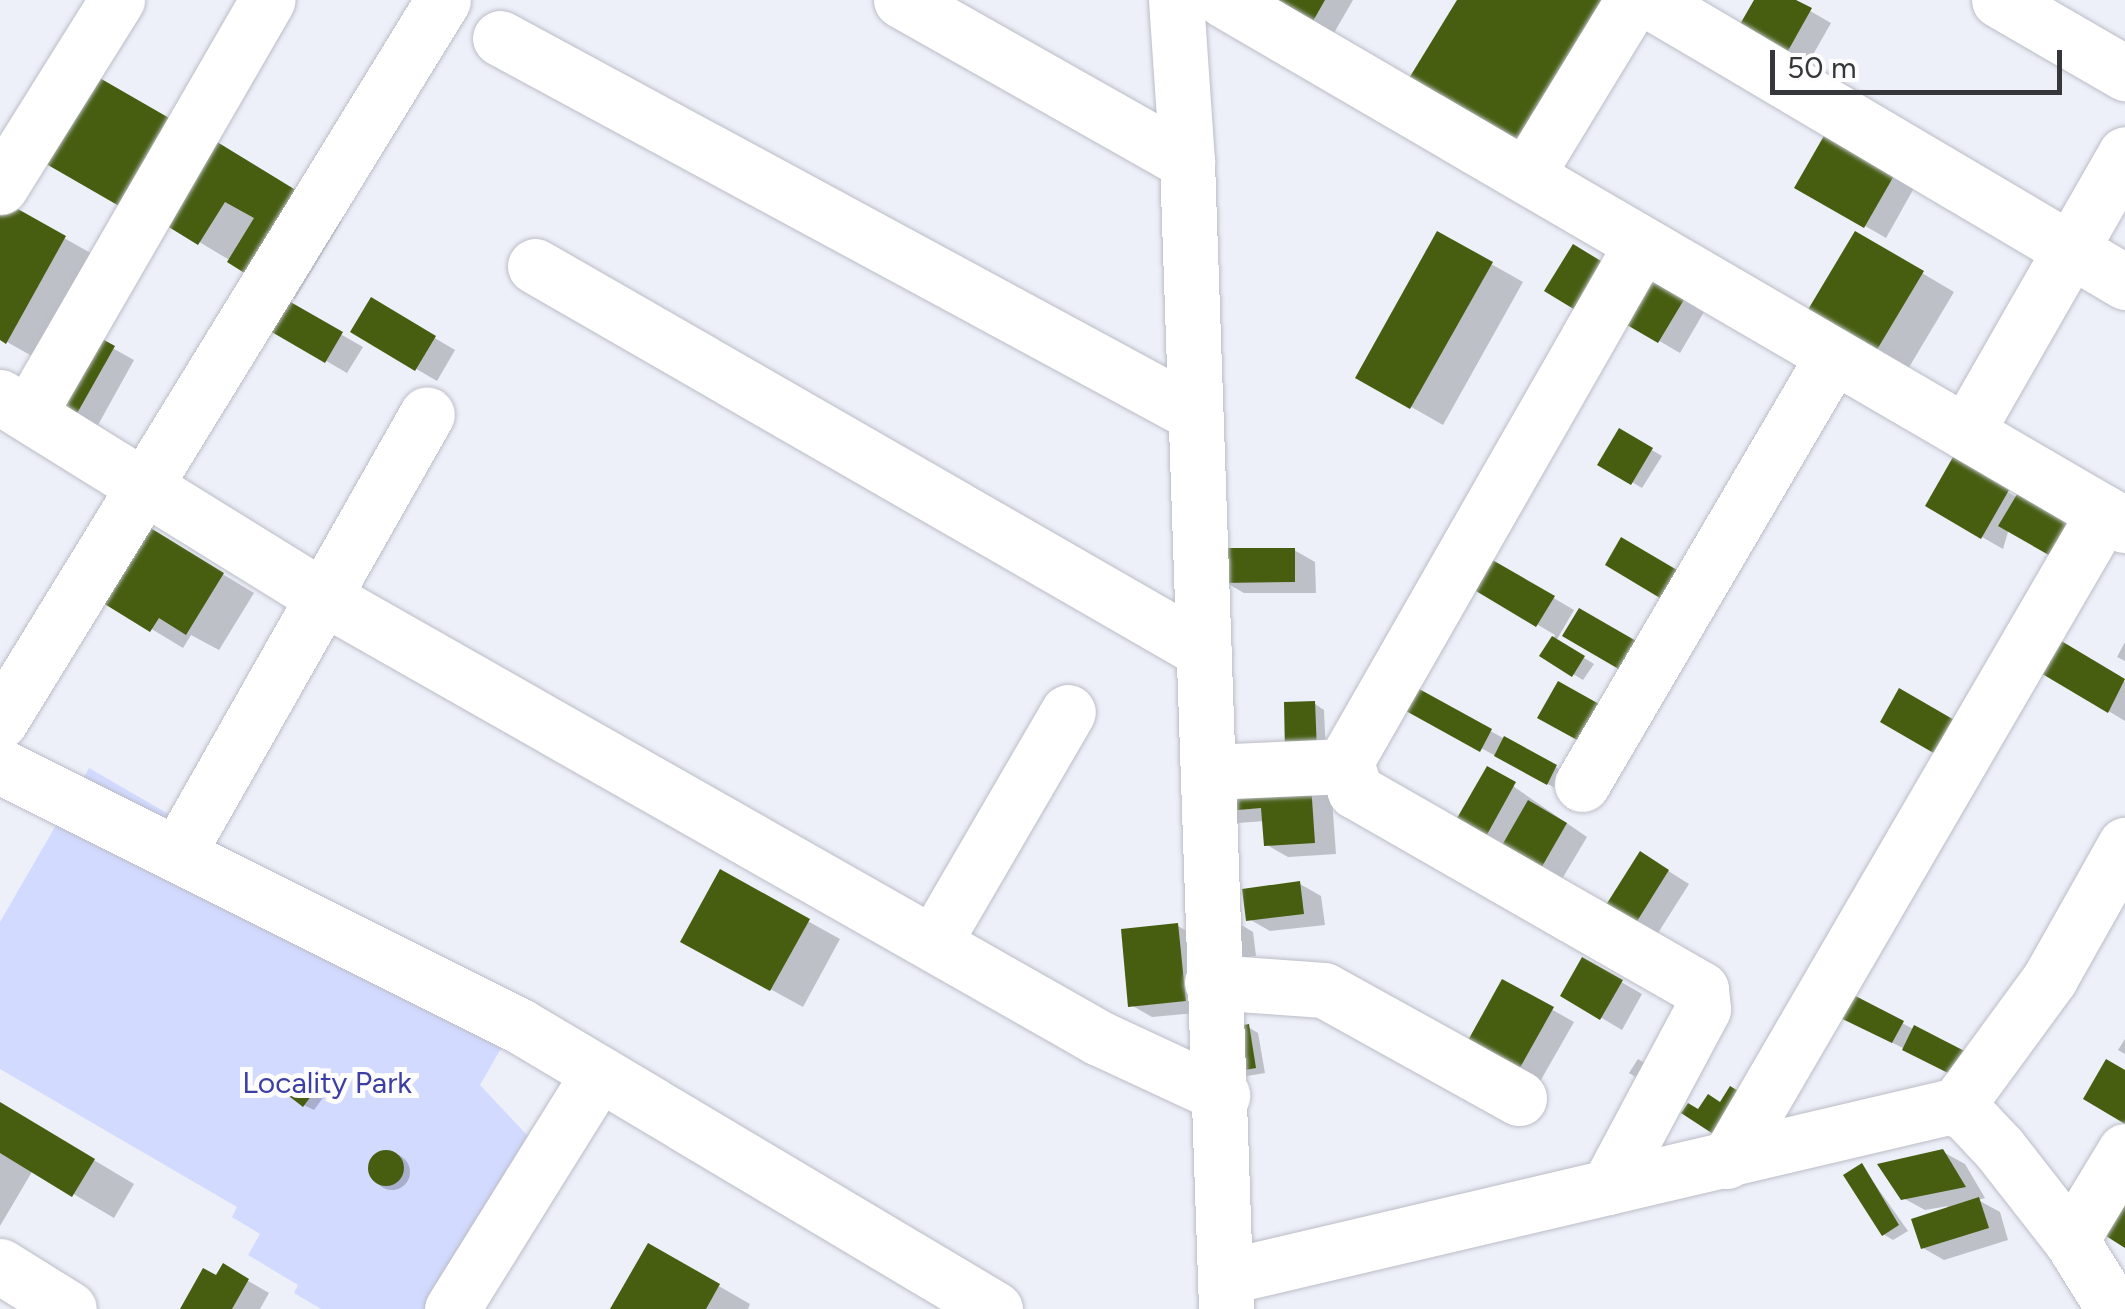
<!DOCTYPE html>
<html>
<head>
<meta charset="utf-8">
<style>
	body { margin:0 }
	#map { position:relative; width:2125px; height:1309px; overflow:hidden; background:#edf0f9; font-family:Figtree,sans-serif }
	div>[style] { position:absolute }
	.green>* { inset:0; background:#d2daff }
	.shadow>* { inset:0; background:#0003 }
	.round { border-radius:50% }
	.building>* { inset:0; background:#475e11 }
	.roads { filter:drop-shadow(0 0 2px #bbbdc6) drop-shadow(0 0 2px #bbbdc6) }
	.minor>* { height:55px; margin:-27.5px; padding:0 27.5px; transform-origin:27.5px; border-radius:27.5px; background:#fff }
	span { translate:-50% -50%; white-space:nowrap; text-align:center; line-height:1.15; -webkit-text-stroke:10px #fdfdfd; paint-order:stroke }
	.park-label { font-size:30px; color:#3c3ea3 }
	.scale { position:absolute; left:1770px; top:50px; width:292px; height:45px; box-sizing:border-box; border:5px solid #36373b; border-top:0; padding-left:12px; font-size:30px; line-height:35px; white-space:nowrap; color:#36373b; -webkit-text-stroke:8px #fdfdfd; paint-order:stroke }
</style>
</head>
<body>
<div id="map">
	<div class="green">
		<div style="clip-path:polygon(89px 768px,519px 1017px,480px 1085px,540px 1149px,447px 1309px,321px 1309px,294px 1293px,298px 1285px,248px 1255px,260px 1234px,232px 1217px,237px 1207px,0 1069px,0 922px)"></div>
	</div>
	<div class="shadow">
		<div style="clip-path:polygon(1268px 0,1353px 0,1327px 45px)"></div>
		<div style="clip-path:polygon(1756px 0,1791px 0,1831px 23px,1802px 74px)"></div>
		<div style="clip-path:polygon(1830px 131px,1918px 181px,1886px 238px,1798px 187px)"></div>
		<div style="clip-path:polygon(241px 159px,342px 221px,295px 299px,169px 224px)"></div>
		<div style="clip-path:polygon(0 202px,96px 256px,39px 360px,0 338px)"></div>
		<div style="clip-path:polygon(1438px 234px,1523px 282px,1443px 425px,1359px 377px)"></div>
		<div style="clip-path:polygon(1856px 234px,1954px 292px,1902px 379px,1804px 322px)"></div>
		<div style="clip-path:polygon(1631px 269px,1704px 312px,1680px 353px,1620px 318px)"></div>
		<div style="clip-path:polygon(372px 301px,455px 350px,437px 381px,353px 332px)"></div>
		<div style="clip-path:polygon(288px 304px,363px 347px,347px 373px,273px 330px)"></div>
		<div style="clip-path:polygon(85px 333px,134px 360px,93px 434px,44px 407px)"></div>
		<div style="clip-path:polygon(1620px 431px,1662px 456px,1642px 488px,1601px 464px)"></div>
		<div style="clip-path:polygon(1954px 461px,2018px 498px,2003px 549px,1928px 506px)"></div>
		<div style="clip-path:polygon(181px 549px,254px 593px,219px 650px,191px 635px,183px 648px,107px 602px)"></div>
		<div style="clip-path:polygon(1294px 550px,1315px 562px,1316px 593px,1244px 593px,1223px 581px)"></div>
		<div style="clip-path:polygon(1490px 561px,1574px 610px,1556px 641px,1594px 664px,1583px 680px,1543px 656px,1555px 635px,1475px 587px)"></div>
		<div style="clip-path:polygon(2059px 642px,2125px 682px,2125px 721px,2042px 671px)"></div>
		<div style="clip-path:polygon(2125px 642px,2125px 661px,2117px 657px)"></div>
		<div style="clip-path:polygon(1402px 682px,1566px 773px,1557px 789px,1392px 700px)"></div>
		<div style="clip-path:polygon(1315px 704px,1324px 710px,1326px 756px,1297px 757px)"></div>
		<div style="clip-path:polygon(1488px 769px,1587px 837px,1562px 879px,1452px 831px)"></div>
		<div style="clip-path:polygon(1331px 785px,1336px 854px,1288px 857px,1267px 845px,1265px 821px,1238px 823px,1217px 811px)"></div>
		<div style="clip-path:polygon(1662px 867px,1689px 884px,1651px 944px,1630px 932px)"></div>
		<div style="clip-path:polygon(721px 873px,840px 939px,803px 1007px,683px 941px)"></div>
		<div style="clip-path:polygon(1300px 884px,1321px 896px,1325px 925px,1270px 931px,1249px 919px)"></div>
		<div style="clip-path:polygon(1178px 926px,1199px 938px,1206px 1012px,1152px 1017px,1131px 1005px)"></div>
		<div style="clip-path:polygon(1243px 926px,1253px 932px,1256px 956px,1233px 959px,1220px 928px)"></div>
		<div style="clip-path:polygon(1583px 960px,1642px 994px,1622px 1030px,1563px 995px)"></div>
		<div style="clip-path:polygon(1503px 982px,1574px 1022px,1534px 1092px,1464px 1053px)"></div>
		<div style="clip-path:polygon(1852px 1023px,1902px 1023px,1915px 1030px,1907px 1050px)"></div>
		<div style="clip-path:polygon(1248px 1027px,1258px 1033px,1265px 1073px,1241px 1077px)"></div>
		<div style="clip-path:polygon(2125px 1039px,2125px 1054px,2118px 1050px)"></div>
		<div style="clip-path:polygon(1638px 1059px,1674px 1081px,1666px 1095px,1629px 1073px)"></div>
		<div style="clip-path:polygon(309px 1083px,325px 1095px,314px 1110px,304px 1105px)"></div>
		<div style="clip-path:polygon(0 1104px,134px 1184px,114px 1218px,33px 1170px,0 1226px)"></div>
		<div style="clip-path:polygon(1943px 1152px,1965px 1164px,1985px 1198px,1978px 1200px,2000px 1212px,2008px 1240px,1944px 1260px,1923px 1248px,1948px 1206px,1925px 1210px,1903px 1198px)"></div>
		<div class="round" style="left:374px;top:1154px;width:36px;height:36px"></div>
		<div style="clip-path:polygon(1862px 1166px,1908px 1231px,1893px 1240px,1883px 1234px)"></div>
		<div style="clip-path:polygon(649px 1246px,750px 1304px,748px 1309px,613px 1309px)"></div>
		<div style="clip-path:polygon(224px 1267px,269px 1293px,260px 1309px,187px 1309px)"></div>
	</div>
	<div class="building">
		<div style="clip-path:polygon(1265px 0,1325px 0,1305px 35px)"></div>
		<div style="clip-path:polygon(1457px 0,1605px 0,1509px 154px,1403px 88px)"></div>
		<div style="clip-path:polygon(1754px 0,1796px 0,1812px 8px,1780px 65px,1732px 38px)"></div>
		<div style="clip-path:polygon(91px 73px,183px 126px,133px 214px,41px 161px)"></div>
		<div style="clip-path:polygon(1829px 127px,1899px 167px,1864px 228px,1794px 188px)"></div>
		<div style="clip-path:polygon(209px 137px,312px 200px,262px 284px,227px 262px,254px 218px,225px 202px,198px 245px,159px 221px)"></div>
		<div style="clip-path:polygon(0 199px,66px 236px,6px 344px,0 340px)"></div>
		<div style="clip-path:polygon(1437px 231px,1493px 262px,1410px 409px,1355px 378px)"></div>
		<div style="clip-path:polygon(1855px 231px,1924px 271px,1869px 363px,1800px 323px)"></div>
		<div style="clip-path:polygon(1573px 244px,1619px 272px,1590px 319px,1544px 291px)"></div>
		<div style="clip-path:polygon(1630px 266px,1685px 298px,1658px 343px,1603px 311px)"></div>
		<div style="clip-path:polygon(371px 297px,436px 336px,415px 371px,350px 332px)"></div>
		<div style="clip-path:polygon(287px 300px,343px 332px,325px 363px,270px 331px)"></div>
		<div style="clip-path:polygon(84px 329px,115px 346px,71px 424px,41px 408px)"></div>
		<div style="clip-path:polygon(1619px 428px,1653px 448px,1631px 485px,1597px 465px)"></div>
		<div style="clip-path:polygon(1953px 457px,2009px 490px,1981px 539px,1925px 506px)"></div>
		<div style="clip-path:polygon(2025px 481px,2094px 521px,2068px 566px,1998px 526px)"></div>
		<div style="clip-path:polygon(149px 527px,224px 573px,186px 635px,159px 618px,150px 632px,103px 603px)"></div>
		<div style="clip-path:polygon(1621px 537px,1677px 570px,1660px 598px,1605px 565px)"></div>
		<div style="clip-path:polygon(1220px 548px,1295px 548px,1295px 582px,1220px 583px)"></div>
		<div style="clip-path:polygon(1489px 558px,1555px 596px,1536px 627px,1471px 588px)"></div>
		<div style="clip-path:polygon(1579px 608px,1650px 649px,1634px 678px,1562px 636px)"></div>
		<div style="clip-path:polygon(1552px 636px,1585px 656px,1572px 677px,1539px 656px)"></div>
		<div style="clip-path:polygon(2058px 639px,2125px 679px,2108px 713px,2039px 672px)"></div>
		<div style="clip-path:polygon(1401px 679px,1492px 729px,1480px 752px,1388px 701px)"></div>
		<div style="clip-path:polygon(1558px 681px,1608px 709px,1588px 746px,1537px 718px)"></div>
		<div style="clip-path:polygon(1899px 688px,1975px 732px,1956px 766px,1880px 722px)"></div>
		<div style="clip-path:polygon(1315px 701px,1317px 752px,1285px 753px,1284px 702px)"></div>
		<div style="clip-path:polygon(1504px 736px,1557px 765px,1547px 785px,1494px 756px)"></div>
		<div style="clip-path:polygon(1487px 766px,1516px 782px,1479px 849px,1449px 832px)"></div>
		<div style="clip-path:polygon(1310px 770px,1315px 843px,1264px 846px,1261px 808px,1215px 812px,1212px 777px)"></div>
		<div style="clip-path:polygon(1528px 800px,1567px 823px,1540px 870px,1501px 847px)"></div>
		<div style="clip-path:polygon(1640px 851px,1669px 870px,1629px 934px,1599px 916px)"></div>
		<div style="clip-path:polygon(720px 869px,810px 919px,770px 991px,680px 942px)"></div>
		<div style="clip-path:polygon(1300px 881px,1304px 914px,1246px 921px,1242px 889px)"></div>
		<div style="clip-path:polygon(1178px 923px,1186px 1001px,1128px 1007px,1121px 929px)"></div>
		<div style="clip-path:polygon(1582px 957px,1623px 980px,1600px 1020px,1560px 996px)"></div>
		<div style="clip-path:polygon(1502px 979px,1554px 1007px,1512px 1082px,1461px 1053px)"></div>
		<div style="clip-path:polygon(1840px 988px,1904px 1021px,1892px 1043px,1828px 1012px)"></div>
		<div style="clip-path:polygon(1249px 1024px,1256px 1068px,1228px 1073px,1221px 1029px)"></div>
		<div style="clip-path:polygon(1914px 1025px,1978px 1058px,1966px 1082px,1902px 1050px)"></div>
		<div style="clip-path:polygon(2106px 1059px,2125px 1070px,2125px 1124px,2083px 1099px)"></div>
		<div style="clip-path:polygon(299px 1074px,317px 1088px,303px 1107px,285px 1093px)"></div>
		<div style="clip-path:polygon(1730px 1086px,1758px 1103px,1730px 1145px,1681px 1113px,1688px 1103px,1698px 1109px,1708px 1094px,1720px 1102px)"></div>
		<div style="clip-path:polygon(0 1102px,95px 1159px,72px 1197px,0 1153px)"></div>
		<div style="clip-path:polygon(1943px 1149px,1966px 1187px,1901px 1200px,1877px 1164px)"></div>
		<div class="round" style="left:368px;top:1150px;width:36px;height:36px"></div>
		<div style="clip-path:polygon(1862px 1163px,1899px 1225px,1882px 1236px,1843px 1175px)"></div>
		<div style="clip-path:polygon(2125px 1180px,2125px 1248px,2095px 1229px)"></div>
		<div style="clip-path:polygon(1979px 1197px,1989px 1228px,1921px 1249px,1911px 1219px)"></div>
		<div style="clip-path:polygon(648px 1243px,720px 1284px,706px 1309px,610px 1309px)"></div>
		<div style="clip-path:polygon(223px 1263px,249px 1279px,232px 1309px,180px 1309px,203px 1268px,216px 1275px)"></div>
	</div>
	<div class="roads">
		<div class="minor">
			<div style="left:901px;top:0;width:329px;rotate:29.5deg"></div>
			<div style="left:1176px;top:0;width:162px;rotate:86.1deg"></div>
			<div style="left:1187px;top:162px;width:1148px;rotate:88.05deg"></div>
			<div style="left:1224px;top:0;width:1043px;rotate:30.23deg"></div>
			<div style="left:1648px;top:0;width:554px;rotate:30.59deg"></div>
			<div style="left:1999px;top:0;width:146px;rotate:30.1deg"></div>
			<div style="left:500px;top:38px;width:790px;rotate:28.41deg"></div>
			<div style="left:1527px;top:174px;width:204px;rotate:-58.7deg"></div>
			<div style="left:0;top:187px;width:221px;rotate:-58deg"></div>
			<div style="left:535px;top:266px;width:772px;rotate:29.92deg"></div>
			<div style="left:0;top:397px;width:380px;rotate:31.8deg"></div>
			<div style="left:323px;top:597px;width:893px;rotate:29.61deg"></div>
			<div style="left:1099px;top:1038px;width:136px;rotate:24.9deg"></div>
			<div style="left:29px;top:413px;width:477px;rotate:-60deg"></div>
			<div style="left:1966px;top:432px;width:320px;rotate:-60.2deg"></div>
			<div style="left:0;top:721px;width:846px;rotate:-58.43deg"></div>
			<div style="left:0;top:766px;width:581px;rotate:26.57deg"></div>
			<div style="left:520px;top:1026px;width:553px;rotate:30.79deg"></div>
			<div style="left:1209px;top:772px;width:137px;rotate:-2.5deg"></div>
			<div style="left:1582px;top:784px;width:493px;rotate:-59.6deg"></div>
			<div style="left:179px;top:851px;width:502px;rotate:-60.42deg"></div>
			<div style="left:934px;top:942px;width:266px;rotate:-59.8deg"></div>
			<div style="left:1212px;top:982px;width:112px;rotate:4.1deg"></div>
			<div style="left:1324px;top:990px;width:223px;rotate:29deg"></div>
			<div style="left:1955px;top:1108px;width:161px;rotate:-53.8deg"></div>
			<div style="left:2050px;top:978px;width:153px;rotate:-60.6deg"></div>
			<div style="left:1727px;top:1161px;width:750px;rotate:-59.81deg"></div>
			<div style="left:1608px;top:1187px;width:202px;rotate:-61.9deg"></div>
			<div style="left:1703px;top:1009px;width:20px;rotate:-96deg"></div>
			<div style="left:1701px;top:989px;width:399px;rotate:-150.2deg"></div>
			<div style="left:1355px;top:791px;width:31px;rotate:-107deg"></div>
			<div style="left:1346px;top:761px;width:592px;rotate:-60.23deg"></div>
			<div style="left:2071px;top:1240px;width:104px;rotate:-58.8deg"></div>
			<div style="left:0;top:1266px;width:81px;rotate:31.9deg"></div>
			<div style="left:1225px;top:1277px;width:743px;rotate:-13.23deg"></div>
			<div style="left:1948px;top:1107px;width:18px;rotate:16deg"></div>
			<div style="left:1965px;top:1112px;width:50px;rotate:46.6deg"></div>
			<div style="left:1999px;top:1148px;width:117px;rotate:52deg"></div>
			<div style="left:2071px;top:1240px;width:81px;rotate:58.1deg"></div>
			<div style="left:452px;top:1309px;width:278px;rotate:-58.1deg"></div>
		</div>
	</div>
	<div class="park-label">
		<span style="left:327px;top:1083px">Locality Park</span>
	</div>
	<div class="scale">50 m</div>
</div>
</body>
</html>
